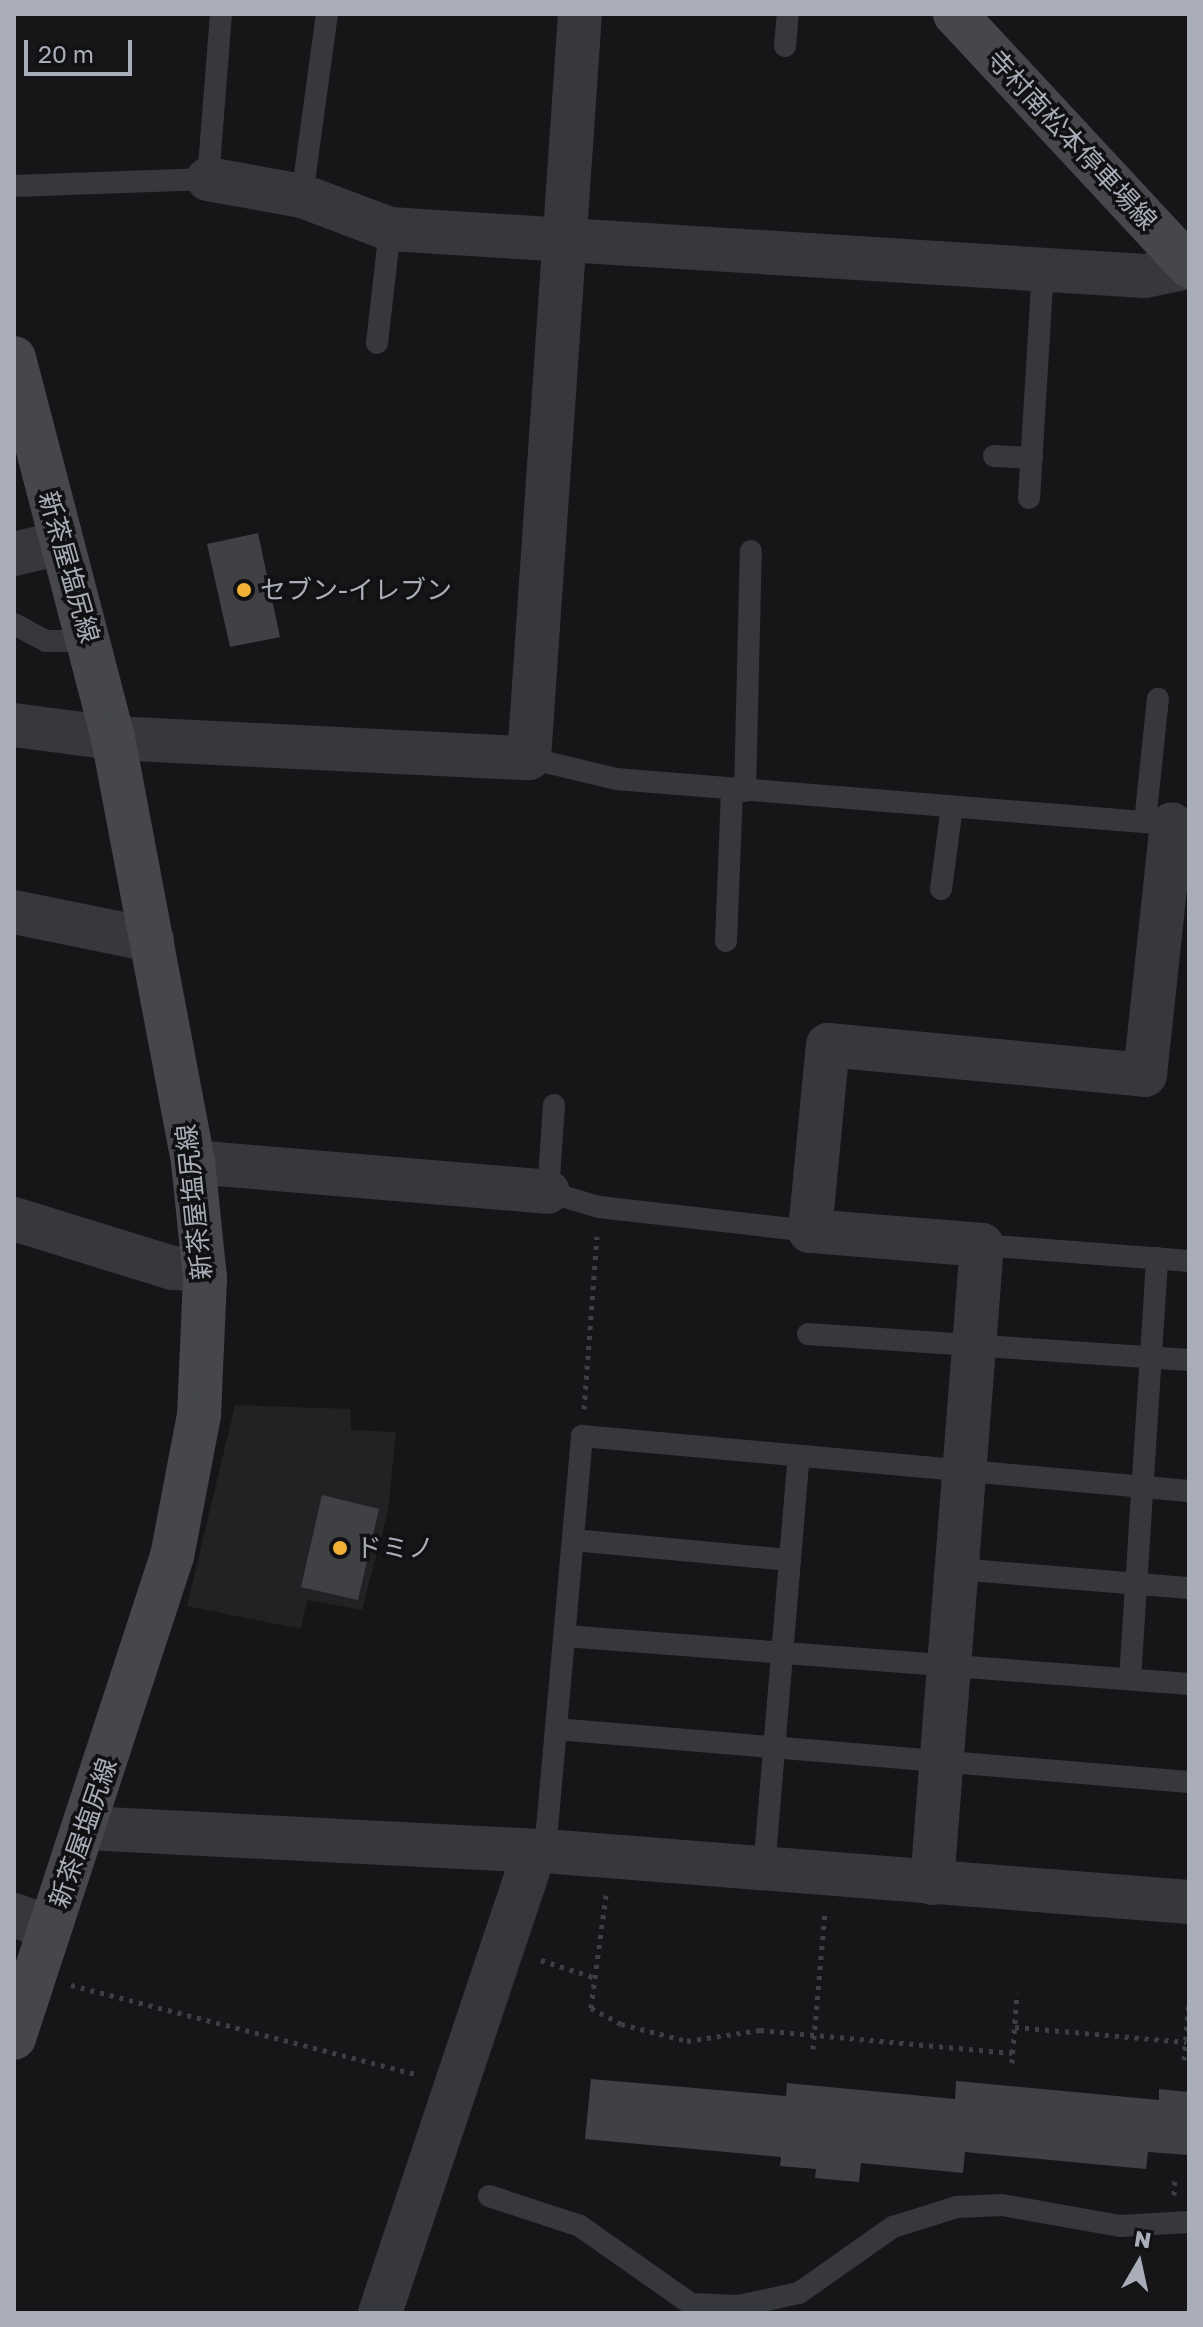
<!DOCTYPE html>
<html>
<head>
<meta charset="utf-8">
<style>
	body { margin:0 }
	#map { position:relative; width:1203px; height:2327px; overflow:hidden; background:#161618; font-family:"Golos Text","Noto Sans JP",sans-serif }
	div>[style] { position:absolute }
	.built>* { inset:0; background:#222225 }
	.building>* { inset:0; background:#404145 }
	.path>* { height:5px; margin-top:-2.5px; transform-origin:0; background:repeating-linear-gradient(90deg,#3d3f44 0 4px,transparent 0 10px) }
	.lane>* { height:22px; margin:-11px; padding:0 11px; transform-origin:11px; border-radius:11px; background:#37383d }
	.street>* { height:44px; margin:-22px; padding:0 22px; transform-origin:22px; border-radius:22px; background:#37383d }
	.secondary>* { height:44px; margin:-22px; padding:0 22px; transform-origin:22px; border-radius:22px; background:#45474d }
	.dots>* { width:22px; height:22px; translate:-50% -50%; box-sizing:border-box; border:4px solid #111113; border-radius:50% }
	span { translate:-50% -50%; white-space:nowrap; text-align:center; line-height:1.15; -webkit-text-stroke:7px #111113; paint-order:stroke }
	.street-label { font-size:26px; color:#a8adb8 }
	.poi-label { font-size:26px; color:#a8adb8 }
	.left { translate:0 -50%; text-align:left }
	.frame { position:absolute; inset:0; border:16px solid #a8adb8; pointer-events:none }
	.north { position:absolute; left:1099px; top:2223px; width:80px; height:80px; -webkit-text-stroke:6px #111113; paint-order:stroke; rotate:9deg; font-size:22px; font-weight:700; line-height:32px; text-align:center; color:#a8adb8 }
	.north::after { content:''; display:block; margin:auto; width:28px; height:36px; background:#a8adb8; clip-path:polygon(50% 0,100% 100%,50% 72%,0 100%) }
	.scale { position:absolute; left:24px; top:40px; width:108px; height:36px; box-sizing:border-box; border:4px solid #a8adb8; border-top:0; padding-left:10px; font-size:24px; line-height:28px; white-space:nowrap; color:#a8adb8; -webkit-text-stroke:6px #111113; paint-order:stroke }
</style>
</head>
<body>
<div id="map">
	<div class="built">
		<div style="clip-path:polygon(235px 1405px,350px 1409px,351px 1430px,396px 1432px,388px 1511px,362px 1610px,307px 1600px,301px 1629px,187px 1606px)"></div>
	</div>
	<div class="building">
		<div style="clip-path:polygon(258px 533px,280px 637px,230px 647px,207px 544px)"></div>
		<div style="clip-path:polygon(322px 1495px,379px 1509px,358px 1600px,301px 1587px)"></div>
		<div style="clip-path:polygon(591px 2079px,786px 2096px,787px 2083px,955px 2099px,956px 2081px,1159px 2100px,1159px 2089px,1189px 2092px,1189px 2155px,1148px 2152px,1146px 2169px,965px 2152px,963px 2173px,861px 2163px,859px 2182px,815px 2178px,816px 2169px,780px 2166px,781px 2157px,585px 2139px)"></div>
	</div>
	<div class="path">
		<div style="left:584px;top:1409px;width:173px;rotate:-85.7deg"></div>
		<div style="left:606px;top:1895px;width:114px;rotate:97.6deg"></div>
		<div style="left:591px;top:2008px;width:34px;rotate:28deg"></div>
		<div style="left:621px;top:2024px;width:68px;rotate:14.4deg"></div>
		<div style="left:687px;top:2041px;width:74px;rotate:-8.6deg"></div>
		<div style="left:760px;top:2030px;width:253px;rotate:5.2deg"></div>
		<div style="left:541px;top:1960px;width:58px;rotate:18.1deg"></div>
		<div style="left:71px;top:1985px;width:358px;rotate:14.5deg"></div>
		<div style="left:1015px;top:2027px;width:172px;rotate:5deg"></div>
		<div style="left:813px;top:2049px;width:138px;rotate:-85deg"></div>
		<div style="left:1184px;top:2060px;width:59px;rotate:-85.2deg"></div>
		<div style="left:1012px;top:2063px;width:70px;rotate:-85.9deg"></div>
		<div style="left:1174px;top:2195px;width:19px;rotate:-87deg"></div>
	</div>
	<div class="lane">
		<div style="left:785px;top:46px;width:32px;rotate:-85deg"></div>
		<div style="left:14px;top:186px;width:194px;rotate:-2.1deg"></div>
		<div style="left:208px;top:179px;width:166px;rotate:-85.5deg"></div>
		<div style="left:302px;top:196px;width:184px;rotate:-82.2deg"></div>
		<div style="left:377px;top:343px;width:115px;rotate:-83.5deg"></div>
		<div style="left:994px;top:456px;width:38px;rotate:3deg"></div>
		<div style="left:1029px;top:498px;width:228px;rotate:-86.5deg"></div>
		<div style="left:14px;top:624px;width:36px;rotate:28deg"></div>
		<div style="left:46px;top:641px;width:44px"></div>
		<div style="left:529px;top:758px;width:89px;rotate:13.6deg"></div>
		<div style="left:616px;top:779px;width:566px;rotate:4.66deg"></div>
		<div style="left:745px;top:791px;width:240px;rotate:-88.6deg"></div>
		<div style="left:1145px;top:822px;width:124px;rotate:-84deg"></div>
		<div style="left:941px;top:889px;width:83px;rotate:-82.4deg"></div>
		<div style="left:726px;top:941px;width:151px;rotate:-87.7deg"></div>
		<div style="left:554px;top:1105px;width:87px;rotate:93.9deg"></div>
		<div style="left:548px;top:1192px;width:53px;rotate:16.4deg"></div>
		<div style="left:599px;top:1207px;width:212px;rotate:6.5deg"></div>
		<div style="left:982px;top:1245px;width:208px;rotate:4.4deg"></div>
		<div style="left:808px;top:1334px;width:382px;rotate:3.9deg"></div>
		<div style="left:573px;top:1540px;width:218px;rotate:5.3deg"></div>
		<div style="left:957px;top:1569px;width:233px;rotate:4.7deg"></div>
		<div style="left:565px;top:1636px;width:626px;rotate:4.4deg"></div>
		<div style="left:1130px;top:1679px;width:422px;rotate:-86.3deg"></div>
		<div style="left:556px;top:1729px;width:635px;rotate:4.79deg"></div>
		<div style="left:545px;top:1851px;width:417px;rotate:-84.9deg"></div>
		<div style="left:582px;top:1436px;width:609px;rotate:5.18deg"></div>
		<div style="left:764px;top:1869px;width:414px;rotate:-85.2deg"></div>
		<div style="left:489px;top:2196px;width:96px;rotate:18.2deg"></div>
		<div style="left:580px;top:2226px;width:136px;rotate:35.1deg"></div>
		<div style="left:691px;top:2304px;width:47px;rotate:2.4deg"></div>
		<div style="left:738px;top:2306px;width:62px;rotate:-12deg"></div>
		<div style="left:799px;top:2293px;width:115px;rotate:-35.1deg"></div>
		<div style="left:893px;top:2227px;width:67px;rotate:-17.4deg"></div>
		<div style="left:957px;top:2207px;width:45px;rotate:-2.5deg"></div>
		<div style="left:1002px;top:2205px;width:120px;rotate:10.1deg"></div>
		<div style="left:1120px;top:2226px;width:69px;rotate:-3.3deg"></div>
	</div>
	<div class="street">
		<div style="left:208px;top:179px;width:96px;rotate:10.3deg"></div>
		<div style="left:302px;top:196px;width:94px;rotate:20.6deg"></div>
		<div style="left:390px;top:229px;width:756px;rotate:3.56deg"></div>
		<div style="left:1145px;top:276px;width:45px;rotate:-11.6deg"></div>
		<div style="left:14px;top:554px;width:47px;rotate:-13.4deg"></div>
		<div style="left:14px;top:725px;width:100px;rotate:7.5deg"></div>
		<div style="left:113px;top:738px;width:416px;rotate:2.8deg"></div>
		<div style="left:529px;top:758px;width:746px;rotate:-86.08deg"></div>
		<div style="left:14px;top:912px;width:141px;rotate:11.5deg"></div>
		<div style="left:193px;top:1162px;width:356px;rotate:4.8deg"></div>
		<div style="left:14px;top:1219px;width:165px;rotate:17.2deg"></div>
		<div style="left:172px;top:1268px;width:32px;rotate:2deg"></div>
		<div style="left:86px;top:1828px;width:460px;rotate:2.9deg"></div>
		<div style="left:545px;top:1851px;width:646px;rotate:4.53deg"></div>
		<div style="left:932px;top:1883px;width:640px;rotate:-85.52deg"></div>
		<div style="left:982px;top:1245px;width:173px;rotate:-175.3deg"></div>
		<div style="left:810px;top:1231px;width:187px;rotate:-84.5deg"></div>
		<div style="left:828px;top:1045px;width:318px;rotate:5.4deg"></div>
		<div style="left:1145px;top:1075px;width:252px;rotate:-83.9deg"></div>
		<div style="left:14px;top:1915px;width:38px;rotate:20deg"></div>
		<div style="left:380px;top:2313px;width:487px;rotate:-71.5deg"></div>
	</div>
	<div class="secondary">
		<div style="left:955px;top:14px;width:344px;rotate:47.1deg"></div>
		<div style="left:14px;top:358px;width:393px;rotate:75.4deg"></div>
		<div style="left:113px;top:738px;width:431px;rotate:79.3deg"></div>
		<div style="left:193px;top:1162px;width:117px;rotate:84.1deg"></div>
		<div style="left:205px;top:1278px;width:137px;rotate:92.5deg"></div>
		<div style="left:199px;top:1415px;width:144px;rotate:100.8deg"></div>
		<div style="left:172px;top:1556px;width:507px;rotate:108.15deg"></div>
	</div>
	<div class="dots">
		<div style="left:244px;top:590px;background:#f2b134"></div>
		<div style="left:340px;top:1548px;background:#f2b134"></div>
	</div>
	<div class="street-label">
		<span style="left:1072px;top:140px;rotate:47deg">寺村南松本停車場線</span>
		<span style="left:69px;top:567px;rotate:74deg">新茶屋塩尻線</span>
		<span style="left:194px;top:1202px;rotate:-96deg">新茶屋塩尻線</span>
		<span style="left:83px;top:1833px;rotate:-71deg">新茶屋塩尻線</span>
	</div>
	<div class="poi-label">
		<span class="left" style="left:260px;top:590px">セブン-イレブン</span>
		<span class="left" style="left:356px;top:1548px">ドミノ</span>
	</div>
	<div class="frame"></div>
	<div class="north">N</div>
	<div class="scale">20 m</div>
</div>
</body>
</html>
